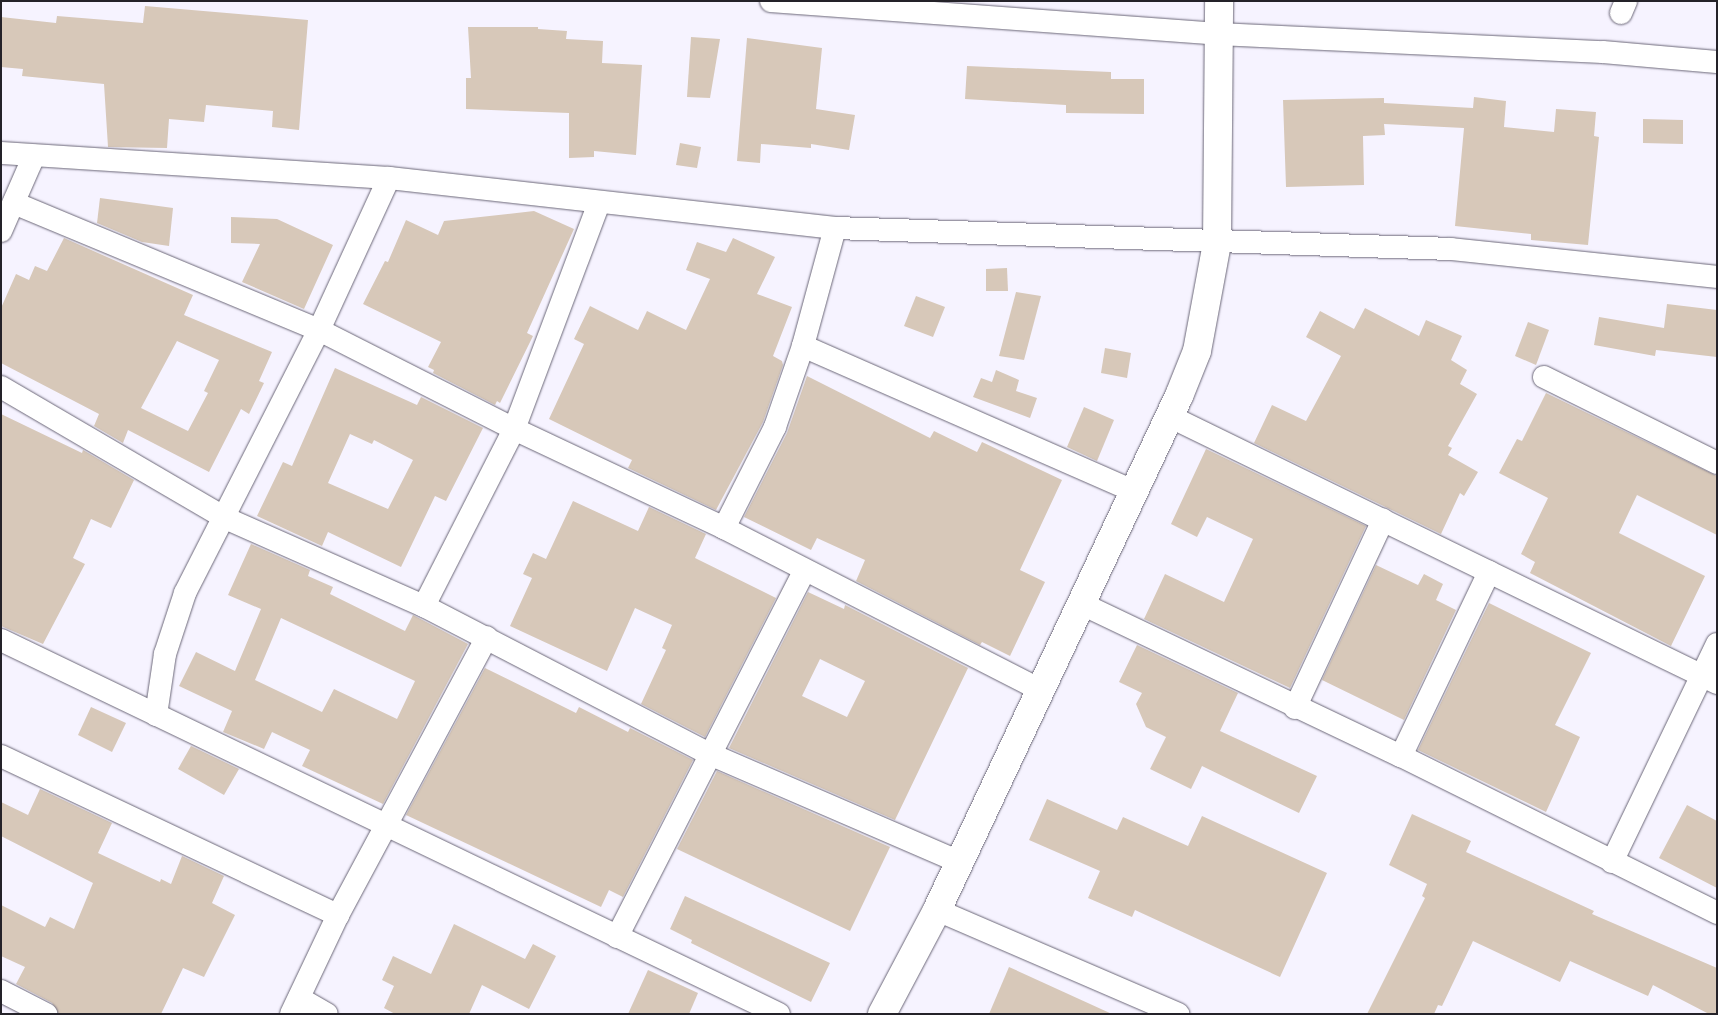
<!DOCTYPE html>
<html>
<head>
<meta charset="utf-8">
<style>
	body { margin:0 }
	#map { position:relative; width:1718px; height:1015px; overflow:hidden; background:#f6f3ff; font-family:"Nunito Sans",sans-serif }
	div>[style] { position:absolute }
	.building>* { inset:0; background:#d7c8b9 }
	.roads { filter:drop-shadow(0 0 1px #6b6778) drop-shadow(0 0 1px #6b6778) }
	.minor>* { height:22px; margin:-11px; padding:0 11px; transform-origin:11px; border-radius:11px; background:#fff }
	.tertiary>* { height:28px; margin:-14px; padding:0 14px; transform-origin:14px; border-radius:14px; background:#fff }
	span { translate:-50% -50%; white-space:nowrap; text-align:center; line-height:1.15; -webkit-text-stroke:4.5px #f6f3ff; paint-order:stroke }
	.frame { position:absolute; inset:0; border:2px solid #242229; pointer-events:none }
</style>
</head>
<body>
<div id="map">
	<div class="building">
		<div style="clip-path:polygon(145px 6px,308px 20px,299px 130px,272px 127px,273px 111px,206px 105px,204px 122px,169px 119px,167px 148px,108px 147px,104px 84px,22px 76px,23px 69px,1px 67px,1px 17px,56px 23px,57px 16px,143px 23px)"></div>
		<div style="clip-path:polygon(468px 27px,538px 27px,538px 29px,567px 31px,566px 39px,603px 41px,602px 63px,642px 65px,636px 155px,594px 151px,594px 157px,569px 158px,569px 113px,466px 109px,466px 78px,471px 78px)"></div>
		<div style="clip-path:polygon(691px 37px,720px 39px,710px 98px,687px 97px)"></div>
		<div style="clip-path:polygon(747px 38px,822px 48px,816px 109px,855px 115px,849px 150px,811px 144px,811px 148px,761px 144px,760px 163px,737px 161px)"></div>
		<div style="clip-path:polygon(967px 66px,1111px 72px,1111px 79px,1144px 79px,1144px 114px,1066px 113px,1066px 105px,965px 99px)"></div>
		<div style="clip-path:polygon(1474px 97px,1506px 101px,1504px 127px,1554px 132px,1556px 109px,1596px 112px,1594px 136px,1599px 137px,1588px 245px,1531px 240px,1531px 234px,1455px 226px,1464px 128px,1384px 124px,1385px 135px,1363px 136px,1364px 185px,1286px 187px,1283px 100px,1384px 98px,1384px 103px,1473px 108px)"></div>
		<div style="clip-path:polygon(1643px 119px,1683px 120px,1683px 144px,1643px 143px)"></div>
		<div style="clip-path:polygon(680px 143px,701px 147px,697px 168px,676px 165px)"></div>
		<div style="clip-path:polygon(100px 198px,173px 208px,169px 246px,142px 242px,97px 223px)"></div>
		<div style="clip-path:polygon(534px 211px,574px 229px,527px 333px,533px 336px,500px 403px,497px 401px,495px 405px,433px 373px,434px 370px,428px 367px,441px 342px,363px 304px,385px 261px,388px 262px,406px 220px,438px 235px,444px 221px)"></div>
		<div style="clip-path:polygon(231px 217px,277px 219px,333px 245px,304px 309px,242px 282px,260px 244px,231px 243px)"></div>
		<div style="clip-path:polygon(evenodd,64px 238px,193px 295px,184px 315px,272px 352px,259px 381px,264px 383px,249px 414px,241px 409px,209px 472px,128px 430px,123px 443px,94px 426px,99px 414px,1px 363px,1px 308px,16px 274px,29px 280px,35px 266px,47px 271px,64px 238px,177px 341px,219px 360px,204px 391px,208px 393px,188px 431px,141px 408px,177px 341px)"></div>
		<div style="clip-path:polygon(733px 238px,775px 257px,757px 294px,792px 307px,773px 356px,782px 361px,783px 365px,763px 422px,716px 510px,628px 468px,632px 460px,549px 419px,584px 344px,574px 339px,590px 306px,638px 330px,647px 311px,686px 330px,710px 279px,686px 270px,697px 242px,726px 252px)"></div>
		<div style="clip-path:polygon(1007px 268px,1008px 291px,986px 291px,986px 269px)"></div>
		<div style="clip-path:polygon(1016px 292px,1041px 296px,1024px 360px,999px 356px)"></div>
		<div style="clip-path:polygon(916px 296px,945px 307px,933px 337px,904px 326px)"></div>
		<div style="clip-path:polygon(1667px 304px,1717px 310px,1717px 357px,1656px 350px,1655px 356px,1594px 345px,1599px 317px,1664px 328px)"></div>
		<div style="clip-path:polygon(1365px 308px,1419px 336px,1426px 320px,1462px 336px,1451px 360px,1467px 370px,1460px 384px,1477px 394px,1448px 446px,1452px 448px,1448px 455px,1478px 472px,1464px 496px,1460px 493px,1441px 534px,1254px 443px,1272px 405px,1306px 421px,1341px 356px,1306px 337px,1320px 311px,1354px 329px)"></div>
		<div style="clip-path:polygon(1528px 322px,1549px 330px,1536px 365px,1515px 356px)"></div>
		<div style="clip-path:polygon(1105px 348px,1131px 353px,1127px 378px,1101px 373px)"></div>
		<div style="clip-path:polygon(evenodd,335px 368px,417px 405px,421px 397px,483px 428px,446px 501px,435px 496px,401px 567px,328px 532px,322px 546px,257px 516px,283px 462px,292px 466px,335px 368px,350px 434px,372px 444px,374px 440px,413px 460px,388px 509px,328px 483px,350px 434px)"></div>
		<div style="clip-path:polygon(996px 370px,1019px 380px,1016px 391px,1037px 398px,1030px 418px,973px 397px,981px 378px,992px 382px)"></div>
		<div style="clip-path:polygon(807px 376px,930px 438px,934px 431px,977px 452px,982px 442px,1062px 480px,1020px 570px,1045px 582px,1010px 656px,982px 642px,980px 645px,856px 581px,865px 560px,817px 538px,811px 550px,744px 517px,787px 433px)"></div>
		<div style="clip-path:polygon(1546px 393px,1717px 476px,1717px 535px,1637px 495px,1619px 533px,1705px 576px,1671px 646px,1530px 573px,1535px 562px,1521px 554px,1548px 498px,1499px 473px,1517px 439px,1522px 441px)"></div>
		<div style="clip-path:polygon(1084px 407px,1114px 420px,1097px 461px,1067px 447px)"></div>
		<div style="clip-path:polygon(1px 414px,82px 453px,83px 450px,134px 480px,111px 528px,91px 519px,73px 558px,85px 564px,43px 644px,1px 626px)"></div>
		<div style="clip-path:polygon(1206px 449px,1366px 526px,1290px 688px,1144px 619px,1165px 574px,1224px 602px,1253px 539px,1207px 517px,1197px 537px,1171px 524px)"></div>
		<div style="clip-path:polygon(573px 501px,638px 531px,649px 507px,706px 534px,695px 558px,776px 598px,705px 737px,641px 704px,666px 650px,662px 648px,672px 625px,635px 608px,607px 671px,510px 626px,532px 578px,523px 574px,533px 553px,546px 559px)"></div>
		<div style="clip-path:polygon(evenodd,251px 544px,310px 570px,308px 576px,333px 587px,330px 594px,405px 631px,413px 615px,468px 644px,383px 804px,302px 766px,310px 750px,272px 732px,264px 749px,223px 732px,232px 711px,179px 686px,196px 652px,235px 671px,261px 609px,228px 595px,251px 544px,281px 618px,415px 681px,397px 719px,334px 689px,322px 712px,255px 680px,281px 618px)"></div>
		<div style="clip-path:polygon(1376px 565px,1418px 585px,1424px 574px,1443px 584px,1436px 600px,1456px 610px,1404px 720px,1322px 680px)"></div>
		<div style="clip-path:polygon(evenodd,808px 592px,844px 609px,845px 605px,968px 668px,895px 820px,729px 748px,808px 592px,820px 659px,865px 681px,847px 717px,802px 696px,820px 659px)"></div>
		<div style="clip-path:polygon(1489px 603px,1591px 653px,1555px 725px,1580px 737px,1546px 812px,1418px 750px)"></div>
		<div style="clip-path:polygon(1137px 645px,1238px 693px,1220px 731px,1317px 776px,1299px 813px,1202px 766px,1191px 789px,1150px 769px,1166px 737px,1146px 727px,1136px 704px,1142px 693px,1119px 682px)"></div>
		<div style="clip-path:polygon(485px 668px,576px 713px,579px 707px,628px 732px,630px 728px,693px 760px,623px 897px,609px 890px,601px 907px,406px 815px)"></div>
		<div style="clip-path:polygon(91px 707px,126px 723px,112px 752px,78px 735px)"></div>
		<div style="clip-path:polygon(191px 746px,239px 769px,224px 795px,178px 769px)"></div>
		<div style="clip-path:polygon(717px 771px,890px 847px,850px 931px,677px 849px)"></div>
		<div style="clip-path:polygon(40px 789px,112px 823px,98px 853px,160px 882px,161px 879px,171px 884px,182px 856px,224px 876px,212px 903px,235px 915px,204px 977px,183px 968px,161px 1014px,59px 1014px,52px 1003px,16px 984px,25px 967px,1px 956px,1px 905px,45px 927px,50px 917px,74px 929px,93px 883px,1px 836px,1px 802px,28px 815px)"></div>
		<div style="clip-path:polygon(1047px 799px,1117px 830px,1123px 817px,1188px 846px,1202px 816px,1327px 873px,1280px 977px,1135px 910px,1132px 917px,1088px 898px,1100px 871px,1029px 840px)"></div>
		<div style="clip-path:polygon(1687px 805px,1717px 821px,1717px 888px,1659px 858px)"></div>
		<div style="clip-path:polygon(1412px 814px,1471px 841px,1466px 852px,1594px 911px,1592px 914px,1717px 968px,1717px 1014px,1709px 1014px,1653px 985px,1648px 996px,1570px 961px,1560px 982px,1473px 941px,1442px 1006px,1438px 1005px,1434px 1014px,1367px 1014px,1425px 898px,1422px 896px,1427px 884px,1389px 865px)"></div>
		<div style="clip-path:polygon(685px 896px,830px 963px,811px 1002px,691px 943px,692px 940px,670px 929px)"></div>
		<div style="clip-path:polygon(454px 924px,525px 959px,533px 944px,556px 956px,529px 1009px,482px 985px,469px 1014px,395px 1014px,384px 1008px,394px 986px,382px 980px,393px 956px,431px 974px)"></div>
		<div style="clip-path:polygon(1009px 967px,1112px 1014px,989px 1014px)"></div>
		<div style="clip-path:polygon(648px 970px,698px 993px,689px 1014px,628px 1014px)"></div>
	</div>
	<div class="roads">
		<div class="minor">
			<div style="left:771px;top:1px;width:448px;rotate:4.2deg"></div>
			<div style="left:1218px;top:34px;width:385px;rotate:2.7deg"></div>
			<div style="left:1603px;top:52px;width:114px;rotate:5deg"></div>
			<div style="left:1621px;top:13px;width:13px;rotate:-67deg"></div>
			<div style="left:1px;top:153px;width:389px;rotate:3.7deg"></div>
			<div style="left:389px;top:178px;width:449px;rotate:6.4deg"></div>
			<div style="left:835px;top:228px;width:616px;rotate:1.95deg"></div>
			<div style="left:1451px;top:249px;width:267px;rotate:6deg"></div>
			<div style="left:14px;top:203px;width:330px;rotate:22.6deg"></div>
			<div style="left:319px;top:330px;width:219px;rotate:26.9deg"></div>
			<div style="left:514px;top:429px;width:232px;rotate:25.2deg"></div>
			<div style="left:835px;top:228px;width:122px;rotate:105.2deg"></div>
			<div style="left:803px;top:346px;width:86px;rotate:109.1deg"></div>
			<div style="left:775px;top:427px;width:113px;rotate:116.8deg"></div>
			<div style="left:724px;top:528px;width:355px;rotate:27.1deg"></div>
			<div style="left:1px;top:231px;width:82px;rotate:-66.3deg"></div>
			<div style="left:803px;top:346px;width:361px;rotate:23.7deg"></div>
			<div style="left:1544px;top:377px;width:193px;rotate:26.4deg"></div>
			<div style="left:1px;top:387px;width:259px;rotate:30.3deg"></div>
			<div style="left:225px;top:518px;width:218px;rotate:23.9deg"></div>
			<div style="left:424px;top:606px;width:324px;rotate:27.4deg"></div>
			<div style="left:712px;top:755px;width:269px;rotate:23.4deg"></div>
			<div style="left:1169px;top:416px;width:610px;rotate:25.98deg"></div>
			<div style="left:1082px;top:604px;width:353px;rotate:25.5deg"></div>
			<div style="left:1401px;top:756px;width:353px;rotate:26.4deg"></div>
			<div style="left:424px;top:606px;width:199px;rotate:-63deg"></div>
			<div style="left:514px;top:429px;width:241px;rotate:-69.4deg"></div>
			<div style="left:1px;top:640px;width:863px;rotate:25.67deg"></div>
			<div style="left:1295px;top:708px;width:208px;rotate:-64.9deg"></div>
			<div style="left:156px;top:715px;width:62px;rotate:-81.6deg"></div>
			<div style="left:165px;top:654px;width:64px;rotate:-71.8deg"></div>
			<div style="left:185px;top:593px;width:295px;rotate:-63deg"></div>
			<div style="left:319px;top:330px;width:167px;rotate:-65.3deg"></div>
			<div style="left:1px;top:756px;width:373px;rotate:25.3deg"></div>
			<div style="left:1401px;top:756px;width:204px;rotate:-64.4deg"></div>
			<div style="left:1612px;top:862px;width:242px;rotate:-64.3deg"></div>
			<div style="left:937px;top:910px;width:263px;rotate:23.3deg"></div>
			<div style="left:617px;top:937px;width:412px;rotate:-62.9deg"></div>
			<div style="left:1px;top:991px;width:51px;rotate:27.1deg"></div>
			<div style="left:299px;top:998px;width:32px;rotate:30deg"></div>
			<div style="left:291px;top:1014px;width:110px;rotate:-64.6deg"></div>
			<div style="left:338px;top:915px;width:315px;rotate:-61.8deg"></div>
		</div>
		<div class="tertiary">
			<div style="left:882px;top:1014px;width:118px;rotate:-62.1deg"></div>
			<div style="left:937px;top:910px;width:568px;rotate:-64.79deg"></div>
			<div style="left:1179px;top:396px;width:48px;rotate:-68.2deg"></div>
			<div style="left:1197px;top:351px;width:110px;rotate:-79.5deg"></div>
			<div style="left:1217px;top:243px;width:242px;rotate:-89.5deg"></div>
		</div>
	</div>
	<div class="frame"></div>
</div>
</body>
</html>
